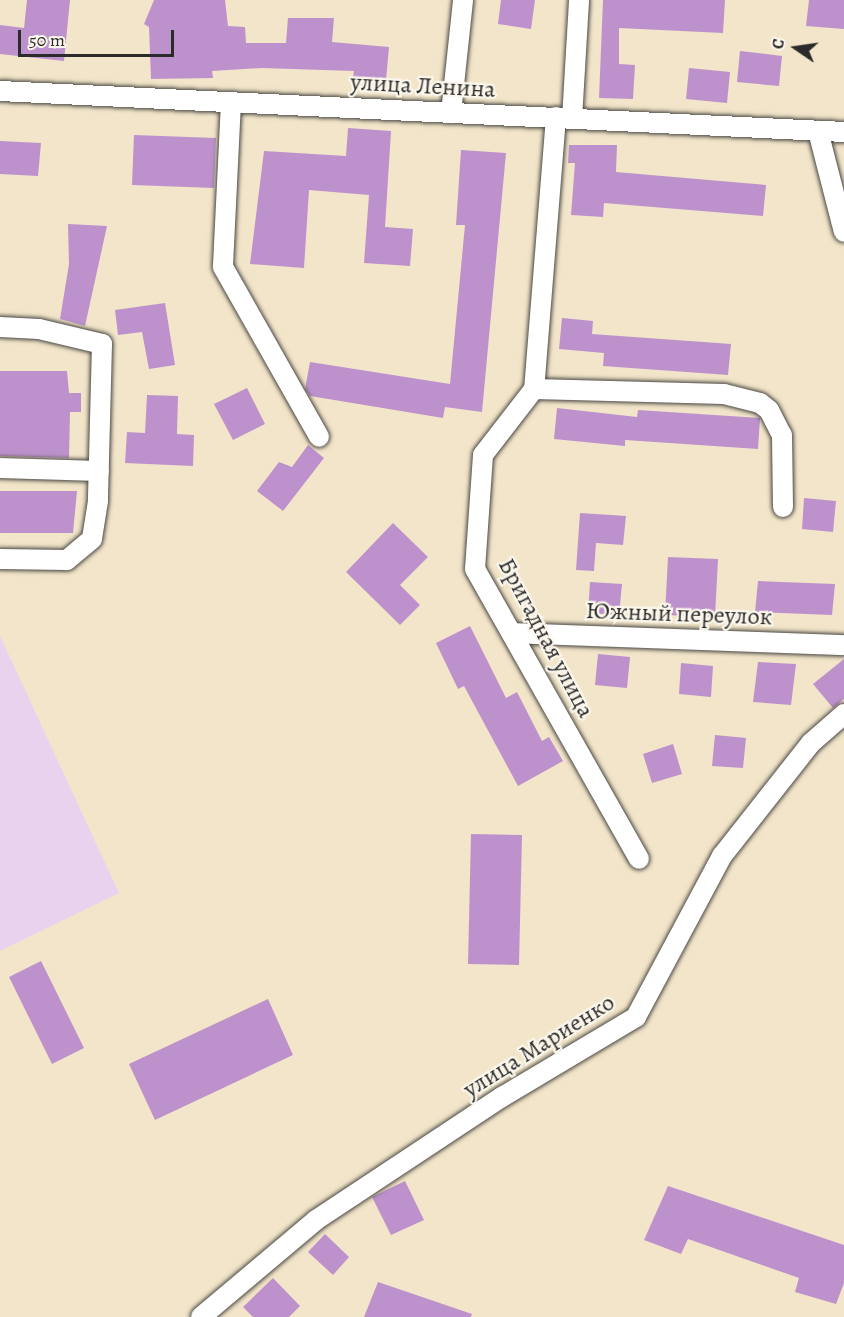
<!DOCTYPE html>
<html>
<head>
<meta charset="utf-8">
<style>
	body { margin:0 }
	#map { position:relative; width:844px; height:1317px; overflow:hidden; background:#f2e5c9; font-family:Alegreya,serif }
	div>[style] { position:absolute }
	.built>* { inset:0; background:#e9d2ee }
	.building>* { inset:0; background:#bd92cc }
	.roads { filter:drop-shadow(0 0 2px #494743) drop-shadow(0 0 2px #494743) }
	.minor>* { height:20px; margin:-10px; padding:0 10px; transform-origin:10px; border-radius:10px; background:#fff }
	span { translate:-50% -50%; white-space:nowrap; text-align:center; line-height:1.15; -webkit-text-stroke:4.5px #fbf7ec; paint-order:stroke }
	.street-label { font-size:24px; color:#2b2b2b }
	.north { position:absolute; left:766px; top:18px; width:60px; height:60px; -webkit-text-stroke:4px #fbf7ec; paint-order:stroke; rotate:283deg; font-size:16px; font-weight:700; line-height:24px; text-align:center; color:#2b2b2b }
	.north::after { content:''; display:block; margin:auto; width:21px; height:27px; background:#2b2b2b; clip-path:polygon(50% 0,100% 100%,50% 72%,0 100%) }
	.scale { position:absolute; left:18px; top:30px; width:156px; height:27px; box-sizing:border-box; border:3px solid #2b2b2b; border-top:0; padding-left:8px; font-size:18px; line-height:21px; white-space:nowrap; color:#2b2b2b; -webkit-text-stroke:4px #fbf7ec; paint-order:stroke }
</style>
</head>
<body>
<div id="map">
	<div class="built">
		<div style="clip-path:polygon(0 636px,119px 893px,0 951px)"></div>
	</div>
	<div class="building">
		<div style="clip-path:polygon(27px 0,70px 0,64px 61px,0 54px,0 25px,24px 28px)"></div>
		<div style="clip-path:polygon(154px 0,225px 0,228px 26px,245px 27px,246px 43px,286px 43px,288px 18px,334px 18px,332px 42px,389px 47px,386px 80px,353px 77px,354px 71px,262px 68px,212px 71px,213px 78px,151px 79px,149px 27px,144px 24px)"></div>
		<div style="clip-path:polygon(501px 0,535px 0,531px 29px,498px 24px)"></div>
		<div style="clip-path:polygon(603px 0,725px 0,723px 33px,619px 28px,619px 64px,635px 65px,633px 99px,599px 98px)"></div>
		<div style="clip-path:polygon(809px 0,844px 0,844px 29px,806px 26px)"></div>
		<div style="clip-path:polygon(740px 51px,782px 56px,779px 86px,737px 82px)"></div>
		<div style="clip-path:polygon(689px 68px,730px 72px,727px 103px,686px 99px)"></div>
		<div style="clip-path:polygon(348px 128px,391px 131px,385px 227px,413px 229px,410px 266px,364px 263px,369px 195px,309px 190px,304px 268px,250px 264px,264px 151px,346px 156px)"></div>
		<div style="clip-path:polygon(134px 135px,216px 138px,214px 188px,132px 185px)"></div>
		<div style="clip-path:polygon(0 141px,41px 143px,38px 176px,0 174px)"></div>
		<div style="clip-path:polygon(569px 145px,617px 145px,616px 172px,766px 185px,763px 216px,604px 203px,603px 217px,571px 215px,575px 163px,568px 163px)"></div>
		<div style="clip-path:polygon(461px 150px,506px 153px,482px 412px,445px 407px,443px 418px,310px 396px,305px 389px,310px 362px,450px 384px,465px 225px,456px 225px)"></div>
		<div style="clip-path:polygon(68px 224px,107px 226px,85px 326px,60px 319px,69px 264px)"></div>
		<div style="clip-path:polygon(165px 303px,175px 365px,149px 369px,142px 332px,118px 335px,115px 310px)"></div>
		<div style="clip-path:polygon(562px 318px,593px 321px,592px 334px,731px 344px,728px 375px,603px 366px,604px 353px,559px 349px)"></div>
		<div style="clip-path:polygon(0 371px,67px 371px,69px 393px,81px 393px,81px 412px,70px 412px,69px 458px,0 456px)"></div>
		<div style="clip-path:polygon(247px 388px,265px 424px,233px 440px,214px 404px)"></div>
		<div style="clip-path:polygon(147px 395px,178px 396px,177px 434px,194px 435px,193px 466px,125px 463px,127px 432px,145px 433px)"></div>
		<div style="clip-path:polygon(557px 408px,637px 417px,638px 410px,760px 418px,758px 449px,625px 440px,625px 446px,554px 439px)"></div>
		<div style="clip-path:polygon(308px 445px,324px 458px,283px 511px,257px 491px,279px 462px,292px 467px)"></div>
		<div style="clip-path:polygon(0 491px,77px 491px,73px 533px,0 533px)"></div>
		<div style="clip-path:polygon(804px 498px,836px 501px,833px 532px,802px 529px)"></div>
		<div style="clip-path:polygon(580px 513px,626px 516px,623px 545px,596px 543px,594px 571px,576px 570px)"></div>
		<div style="clip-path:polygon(393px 523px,428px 557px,400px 585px,420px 605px,400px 625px,346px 572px)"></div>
		<div style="clip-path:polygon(668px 557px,718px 559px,715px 617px,665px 615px)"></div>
		<div style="clip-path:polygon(758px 581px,835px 584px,832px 615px,755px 612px)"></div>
		<div style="clip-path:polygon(590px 582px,622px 584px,619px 615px,588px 613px)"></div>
		<div style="clip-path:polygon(470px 626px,506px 698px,517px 692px,542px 741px,549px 737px,563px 761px,518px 786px,464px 686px,458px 689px,436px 643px)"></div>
		<div style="clip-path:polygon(598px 654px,630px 657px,627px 688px,595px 685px)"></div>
		<div style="clip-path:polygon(844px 659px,844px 699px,833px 708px,813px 684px)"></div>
		<div style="clip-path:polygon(758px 662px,796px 664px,791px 705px,753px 702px)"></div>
		<div style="clip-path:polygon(681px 663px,713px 666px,711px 697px,679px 694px)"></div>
		<div style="clip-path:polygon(715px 735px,746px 738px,743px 768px,712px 766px)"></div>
		<div style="clip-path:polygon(673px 744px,682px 774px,652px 783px,643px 754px)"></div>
		<div style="clip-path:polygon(471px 834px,522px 835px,519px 965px,468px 964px)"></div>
		<div style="clip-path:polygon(41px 961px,84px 1048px,52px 1064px,9px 977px)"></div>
		<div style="clip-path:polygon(268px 999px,293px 1055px,155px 1120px,129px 1064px)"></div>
		<div style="clip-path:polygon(405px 1181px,424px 1220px,391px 1235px,372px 1197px)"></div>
		<div style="clip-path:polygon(668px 1186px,844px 1245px,844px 1283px,836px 1304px,795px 1292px,799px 1278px,688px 1239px,681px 1254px,644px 1240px)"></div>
		<div style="clip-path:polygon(325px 1234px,349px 1257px,333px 1275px,308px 1252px)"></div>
		<div style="clip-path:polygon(273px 1278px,300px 1306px,289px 1317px,253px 1317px,243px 1307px)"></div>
		<div style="clip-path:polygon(378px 1282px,472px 1314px,471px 1317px,364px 1317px)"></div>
	</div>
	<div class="roads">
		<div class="minor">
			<div style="left:0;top:91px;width:845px;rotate:2.78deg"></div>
			<div style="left:231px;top:102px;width:165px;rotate:92.8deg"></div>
			<div style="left:223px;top:267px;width:195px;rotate:60.5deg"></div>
			<div style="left:451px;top:113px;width:114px;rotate:-83.9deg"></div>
			<div style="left:556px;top:117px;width:273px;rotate:94.6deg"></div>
			<div style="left:534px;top:389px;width:83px;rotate:127.7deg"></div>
			<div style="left:483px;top:455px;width:114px;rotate:94deg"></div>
			<div style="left:475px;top:569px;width:333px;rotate:60.5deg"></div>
			<div style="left:572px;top:119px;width:119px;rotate:-86.6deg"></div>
			<div style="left:818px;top:131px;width:104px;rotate:75.6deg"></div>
			<div style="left:0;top:327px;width:39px;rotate:3deg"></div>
			<div style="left:39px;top:329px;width:65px;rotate:13.4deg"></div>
			<div style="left:102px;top:344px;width:157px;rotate:91.5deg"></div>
			<div style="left:98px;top:501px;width:38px;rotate:99deg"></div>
			<div style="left:92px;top:539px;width:33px;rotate:140deg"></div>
			<div style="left:67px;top:560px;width:67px;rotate:-179.1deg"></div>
			<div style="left:534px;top:389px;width:190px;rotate:1.5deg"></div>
			<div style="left:724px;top:394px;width:37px;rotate:14deg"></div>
			<div style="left:760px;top:403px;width:11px;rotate:38deg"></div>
			<div style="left:769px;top:410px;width:28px;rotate:63deg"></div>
			<div style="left:782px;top:435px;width:72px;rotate:89.2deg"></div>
			<div style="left:0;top:468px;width:99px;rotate:1.7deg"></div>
			<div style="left:512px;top:633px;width:332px;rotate:2.1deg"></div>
			<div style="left:201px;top:1317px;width:150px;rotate:-40.1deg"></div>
			<div style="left:316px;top:1220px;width:223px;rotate:-33.5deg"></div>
			<div style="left:502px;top:1097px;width:156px;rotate:-30.8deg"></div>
			<div style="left:636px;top:1017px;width:183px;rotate:-61.9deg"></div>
			<div style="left:722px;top:856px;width:144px;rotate:-51.8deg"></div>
			<div style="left:811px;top:743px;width:44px;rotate:-41.3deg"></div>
		</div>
	</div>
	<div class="street-label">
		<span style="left:423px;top:86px;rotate:3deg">улица Ленина</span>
		<span style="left:679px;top:614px;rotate:2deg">Южный переулок</span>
		<span style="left:546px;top:638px;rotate:62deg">Бригадная улица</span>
		<span style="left:539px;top:1046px;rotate:-32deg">улица Мариенко</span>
	</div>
	<div class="north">С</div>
	<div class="scale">50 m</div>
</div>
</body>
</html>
